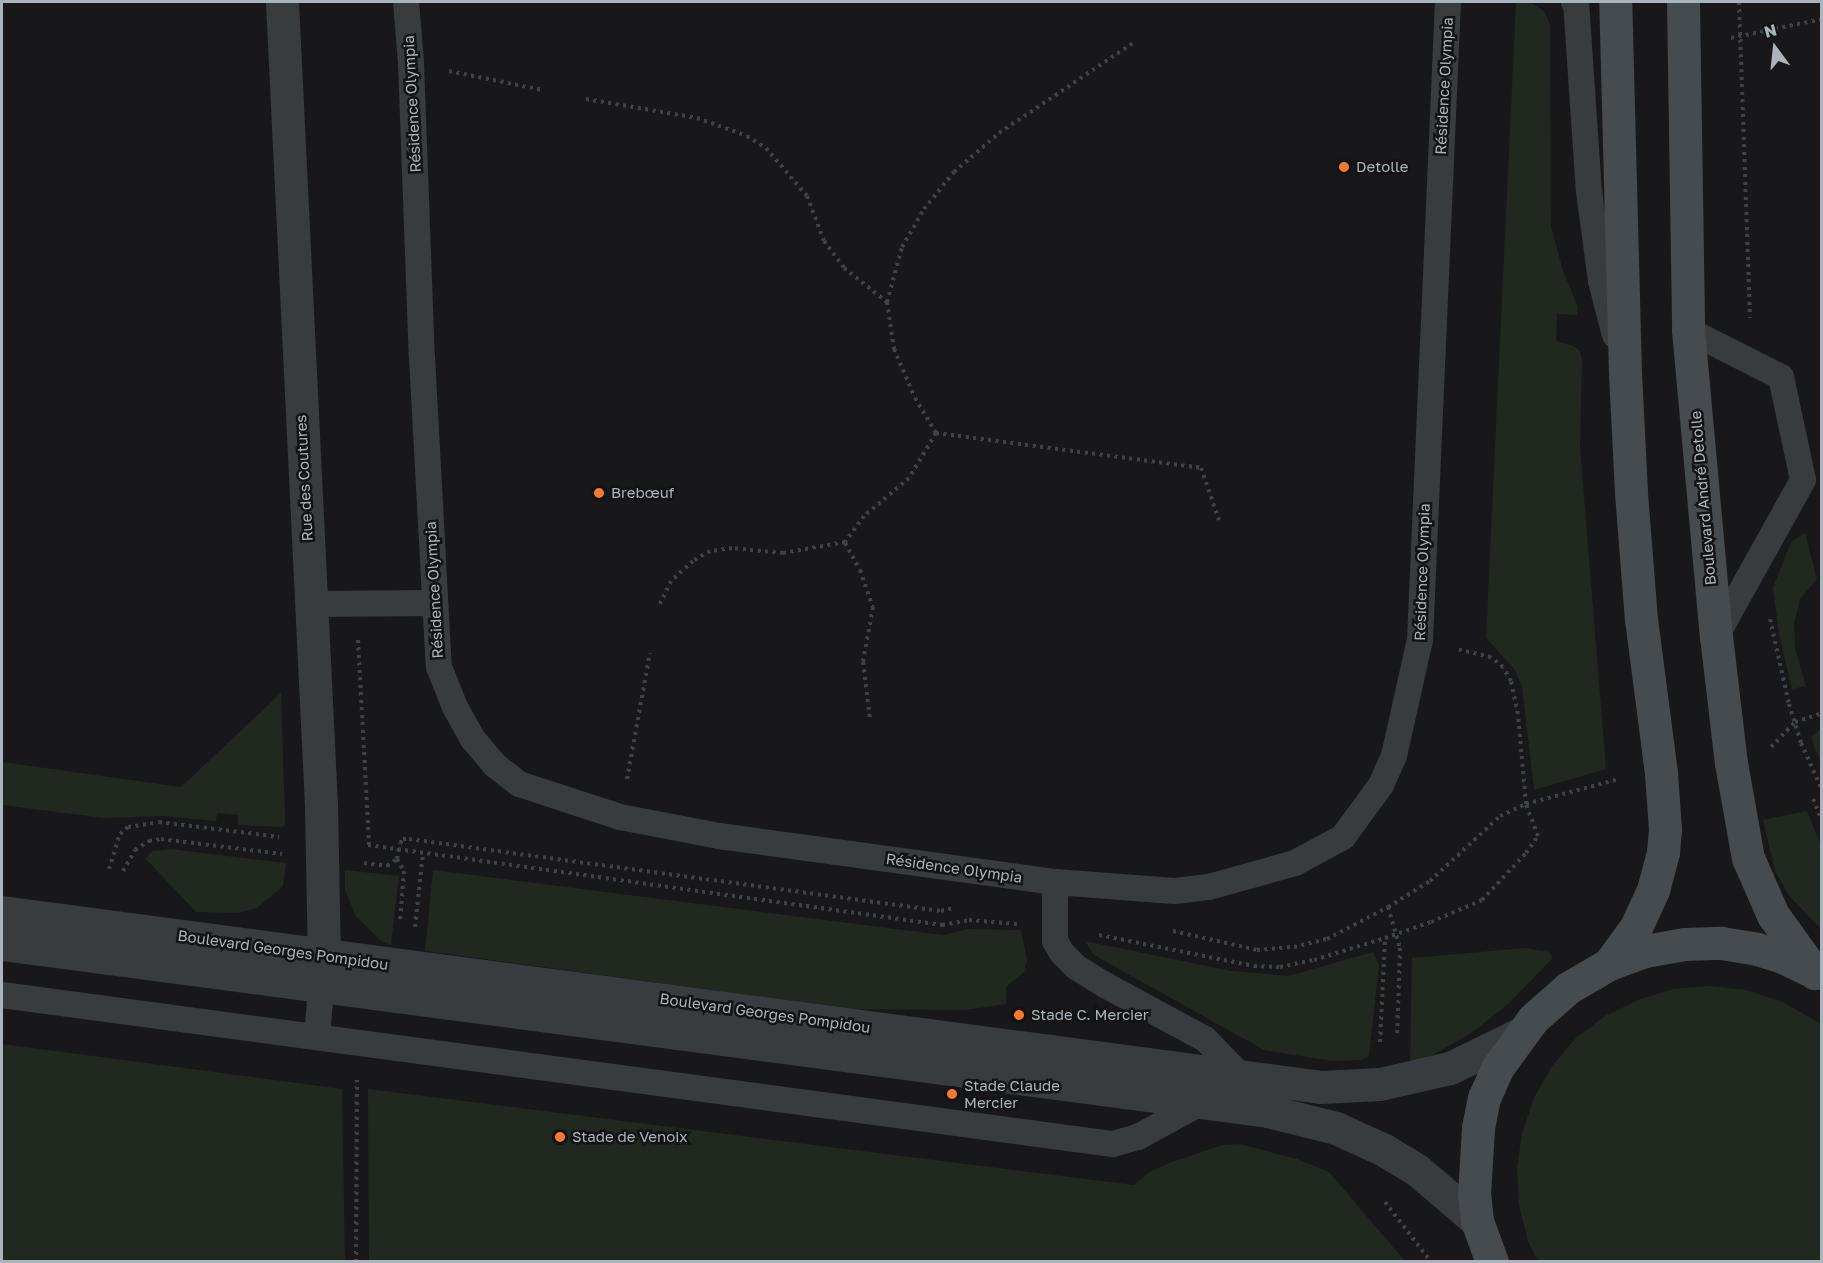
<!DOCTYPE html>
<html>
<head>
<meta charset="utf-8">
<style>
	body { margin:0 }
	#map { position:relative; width:1823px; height:1263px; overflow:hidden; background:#18181a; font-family:"Golos Text",sans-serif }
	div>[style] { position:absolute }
	.green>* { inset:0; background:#21281f }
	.path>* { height:4px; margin-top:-2px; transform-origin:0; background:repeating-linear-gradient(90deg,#3e4346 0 3px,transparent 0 7.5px) }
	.service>* { height:26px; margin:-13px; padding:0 13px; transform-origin:13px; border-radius:13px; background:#393c3f }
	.minor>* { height:33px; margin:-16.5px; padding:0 16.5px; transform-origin:16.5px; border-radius:16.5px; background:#393c3f }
	.tertiary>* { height:33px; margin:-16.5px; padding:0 16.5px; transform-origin:16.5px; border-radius:16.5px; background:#393c3f }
	.secondary>* { height:33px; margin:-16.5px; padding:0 16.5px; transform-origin:16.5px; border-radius:16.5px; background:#464b4f }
	.dots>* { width:16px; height:16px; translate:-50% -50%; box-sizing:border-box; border:3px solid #131315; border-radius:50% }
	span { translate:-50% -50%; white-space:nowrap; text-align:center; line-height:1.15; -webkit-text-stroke:5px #131315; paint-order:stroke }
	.street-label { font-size:15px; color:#aab4ba }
	.poi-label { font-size:15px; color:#aab4ba }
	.left { translate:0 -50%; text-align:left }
	.frame { position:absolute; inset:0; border:3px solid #aab4ba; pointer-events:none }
	.north { position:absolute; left:1745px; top:18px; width:60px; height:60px; -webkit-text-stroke:4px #131315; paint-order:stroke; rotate:345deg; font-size:16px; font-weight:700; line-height:24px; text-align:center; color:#aab4ba }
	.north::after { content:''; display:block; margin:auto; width:21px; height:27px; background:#aab4ba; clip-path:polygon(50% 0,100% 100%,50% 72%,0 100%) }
</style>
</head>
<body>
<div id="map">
	<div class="green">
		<div style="clip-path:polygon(1516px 2px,1529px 2px,1544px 11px,1550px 24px,1551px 226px,1563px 271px,1578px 307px,1577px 315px,1557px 314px,1556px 341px,1574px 346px,1580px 351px,1582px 360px,1580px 447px,1606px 769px,1534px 790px,1522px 687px,1515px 670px,1486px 638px)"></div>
		<div style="clip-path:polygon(1805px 533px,1817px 579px,1800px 599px,1794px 623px,1795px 648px,1806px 686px,1792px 689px,1779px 634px,1773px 588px,1791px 542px)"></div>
		<div style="clip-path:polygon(281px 693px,285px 817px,285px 825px,282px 827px,238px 825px,238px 815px,217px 813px,216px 821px,164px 816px,104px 818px,2px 805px,2px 762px,181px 787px)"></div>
		<div style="clip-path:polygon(1821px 729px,1821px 765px,1811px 737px)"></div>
		<div style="clip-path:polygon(1807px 811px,1821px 846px,1821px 929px,1790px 897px,1775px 871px,1763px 820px)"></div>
		<div style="clip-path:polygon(170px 849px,286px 863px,283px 886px,257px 908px,237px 913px,196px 912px,146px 859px,152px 851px)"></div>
		<div style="clip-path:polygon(345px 870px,399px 876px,391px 945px,381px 941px,355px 915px,345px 890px)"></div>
		<div style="clip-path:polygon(433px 870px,943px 935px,969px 929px,1021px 930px,1027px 960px,1024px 972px,1006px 987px,1006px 1004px,965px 1010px,850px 1009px,425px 951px)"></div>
		<div style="clip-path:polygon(1085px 941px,1231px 971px,1288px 976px,1373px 952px,1379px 965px,1369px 1056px,1361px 1060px,1332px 1061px,1264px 1050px,1094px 955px)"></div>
		<div style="clip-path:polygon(1525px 948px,1549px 952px,1553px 958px,1508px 1004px,1470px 1034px,1424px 1060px,1410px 1065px,1412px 958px)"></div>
		<div style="clip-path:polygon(1709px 986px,1746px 990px,1783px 1002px,1821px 1024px,1821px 1261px,1538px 1261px,1528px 1241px,1519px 1205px,1517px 1169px,1522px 1133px,1534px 1098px,1552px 1066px,1576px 1038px,1605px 1016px,1638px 1000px,1673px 989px)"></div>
		<div style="clip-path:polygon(2px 1044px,342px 1089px,345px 1261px,2px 1261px)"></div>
		<div style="clip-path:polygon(368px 1089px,1134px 1185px,1151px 1171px,1172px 1162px,1222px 1145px,1239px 1144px,1297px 1159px,1329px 1172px,1405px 1261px,369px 1261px)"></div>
	</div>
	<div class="path">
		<div style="left:1739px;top:2px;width:316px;rotate:88deg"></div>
		<div style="left:1731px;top:38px;width:93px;rotate:-11.8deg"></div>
		<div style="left:449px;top:71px;width:95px;rotate:11.5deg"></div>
		<div style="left:586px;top:99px;width:113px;rotate:9.7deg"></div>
		<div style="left:697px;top:118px;width:53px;rotate:19.8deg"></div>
		<div style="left:747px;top:136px;width:22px;rotate:32deg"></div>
		<div style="left:766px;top:148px;width:63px;rotate:49.5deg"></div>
		<div style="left:807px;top:196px;width:48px;rotate:69.3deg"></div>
		<div style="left:824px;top:241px;width:34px;rotate:53deg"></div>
		<div style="left:844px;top:268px;width:55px;rotate:38.3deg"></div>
		<div style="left:887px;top:302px;width:48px;rotate:81.5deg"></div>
		<div style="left:894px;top:349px;width:53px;rotate:66.8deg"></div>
		<div style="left:915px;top:398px;width:41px;rotate:59deg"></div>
		<div style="left:936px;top:433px;width:52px;rotate:121deg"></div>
		<div style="left:909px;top:478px;width:59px;rotate:139.8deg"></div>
		<div style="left:864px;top:516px;width:32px;rotate:126deg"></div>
		<div style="left:845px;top:542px;width:63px;rotate:169.9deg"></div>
		<div style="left:783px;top:553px;width:51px;rotate:-174.4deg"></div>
		<div style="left:732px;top:548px;width:22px;rotate:172deg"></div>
		<div style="left:710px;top:551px;width:20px;rotate:150deg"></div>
		<div style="left:693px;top:561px;width:30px;rotate:138deg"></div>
		<div style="left:671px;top:581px;width:30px;rotate:116deg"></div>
		<div style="left:887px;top:302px;width:57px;rotate:-74.7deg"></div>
		<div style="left:902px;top:247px;width:44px;rotate:-59.9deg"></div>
		<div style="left:924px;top:209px;width:48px;rotate:-51deg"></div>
		<div style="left:954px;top:172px;width:60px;rotate:-40.9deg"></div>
		<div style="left:999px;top:133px;width:161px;rotate:-33.9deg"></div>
		<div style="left:936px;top:433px;width:267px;rotate:7.5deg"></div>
		<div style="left:1201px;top:468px;width:55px;rotate:70.9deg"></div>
		<div style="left:845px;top:543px;width:31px;rotate:61deg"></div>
		<div style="left:860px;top:570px;width:39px;rotate:71deg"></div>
		<div style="left:873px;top:607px;width:56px;rotate:100.3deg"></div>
		<div style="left:863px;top:662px;width:56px;rotate:82.9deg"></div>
		<div style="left:1770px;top:619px;width:87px;rotate:77.4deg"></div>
		<div style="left:1789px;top:704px;width:41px;rotate:72.9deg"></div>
		<div style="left:1801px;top:743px;width:51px;rotate:65.9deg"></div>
		<div style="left:358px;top:640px;width:206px;rotate:86.9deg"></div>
		<div style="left:1771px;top:747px;width:35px;rotate:-46deg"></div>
		<div style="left:1795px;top:722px;width:28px;rotate:-18deg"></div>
		<div style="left:627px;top:779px;width:128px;rotate:-79.7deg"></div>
		<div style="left:1813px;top:799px;width:23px;rotate:67deg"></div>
		<div style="left:368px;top:845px;width:580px;rotate:7.93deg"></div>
		<div style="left:942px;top:925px;width:27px;rotate:-10deg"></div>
		<div style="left:969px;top:920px;width:48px;rotate:4.8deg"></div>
		<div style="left:397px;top:859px;width:14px;rotate:60deg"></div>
		<div style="left:404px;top:871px;width:51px;rotate:94.5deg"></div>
		<div style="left:364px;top:863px;width:23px;rotate:7deg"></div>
		<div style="left:387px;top:866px;width:12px;rotate:-35deg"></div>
		<div style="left:397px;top:859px;width:16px;rotate:-79deg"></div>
		<div style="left:400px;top:843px;width:5px;rotate:-53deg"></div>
		<div style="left:403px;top:839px;width:6px"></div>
		<div style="left:409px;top:839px;width:537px;rotate:7.71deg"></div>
		<div style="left:941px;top:911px;width:13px;rotate:-13deg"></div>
		<div style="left:109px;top:869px;width:37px;rotate:-73deg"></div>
		<div style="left:120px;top:834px;width:11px;rotate:-41deg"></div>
		<div style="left:128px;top:827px;width:31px;rotate:-9deg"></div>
		<div style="left:159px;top:822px;width:121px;rotate:7.1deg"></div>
		<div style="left:123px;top:871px;width:24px;rotate:-60deg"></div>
		<div style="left:135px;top:850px;width:17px;rotate:-33deg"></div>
		<div style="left:149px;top:841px;width:12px;rotate:-9deg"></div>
		<div style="left:161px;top:839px;width:122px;rotate:7.1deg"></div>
		<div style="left:1388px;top:907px;width:43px;rotate:73.7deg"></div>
		<div style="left:1400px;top:948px;width:90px;rotate:91.9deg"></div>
		<div style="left:415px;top:927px;width:74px;rotate:-83.8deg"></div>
		<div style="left:1173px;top:931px;width:86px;rotate:12.7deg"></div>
		<div style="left:1257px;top:950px;width:37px;rotate:-5deg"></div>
		<div style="left:1294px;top:947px;width:34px;rotate:-14deg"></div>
		<div style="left:1327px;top:939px;width:69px;rotate:-27.7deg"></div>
		<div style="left:1388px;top:907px;width:49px;rotate:-31.8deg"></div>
		<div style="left:1430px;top:881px;width:96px;rotate:-42.9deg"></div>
		<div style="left:1500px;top:816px;width:29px;rotate:-25deg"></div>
		<div style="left:1526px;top:804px;width:96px;rotate:-15deg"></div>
		<div style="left:1099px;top:935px;width:158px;rotate:11.3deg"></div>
		<div style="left:1254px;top:966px;width:26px;rotate:2deg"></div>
		<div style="left:1280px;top:967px;width:35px;rotate:-12deg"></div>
		<div style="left:1314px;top:960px;width:74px;rotate:-17.2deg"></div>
		<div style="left:1385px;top:938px;width:49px;rotate:-19.2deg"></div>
		<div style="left:1431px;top:922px;width:56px;rotate:-23.3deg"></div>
		<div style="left:1482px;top:900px;width:64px;rotate:-46.9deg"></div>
		<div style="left:1526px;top:853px;width:21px;rotate:-55deg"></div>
		<div style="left:1538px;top:836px;width:34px;rotate:-111deg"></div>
		<div style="left:1526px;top:804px;width:90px;rotate:-95.1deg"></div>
		<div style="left:1518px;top:714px;width:34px;rotate:-102deg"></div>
		<div style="left:1511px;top:681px;width:16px;rotate:-120deg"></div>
		<div style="left:1503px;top:667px;width:16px;rotate:-140deg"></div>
		<div style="left:1491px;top:657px;width:35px;rotate:-167deg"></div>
		<div style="left:1380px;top:1042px;width:104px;rotate:-87.2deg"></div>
		<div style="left:1385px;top:1202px;width:76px;rotate:52.5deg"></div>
		<div style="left:356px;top:1262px;width:182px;rotate:-89.7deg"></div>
	</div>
	<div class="service">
		<div style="left:406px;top:2px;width:61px;rotate:85.3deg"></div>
		<div style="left:411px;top:63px;width:294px;rotate:87.9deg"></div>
		<div style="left:422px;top:357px;width:310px;rotate:86.9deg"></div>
		<div style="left:439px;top:667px;width:43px;rotate:68.2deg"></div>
		<div style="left:455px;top:707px;width:37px;rotate:61deg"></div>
		<div style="left:473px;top:739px;width:35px;rotate:50deg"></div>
		<div style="left:496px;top:766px;width:29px;rotate:38deg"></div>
		<div style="left:519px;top:784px;width:106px;rotate:18.1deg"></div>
		<div style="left:620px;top:817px;width:101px;rotate:10.9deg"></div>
		<div style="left:719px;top:836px;width:339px;rotate:7.8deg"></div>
		<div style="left:1055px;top:882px;width:120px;rotate:4.3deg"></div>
		<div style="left:1175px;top:891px;width:34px;rotate:-7deg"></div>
		<div style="left:1209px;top:887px;width:89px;rotate:-15.6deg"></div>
		<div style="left:1295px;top:863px;width:55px;rotate:-28.4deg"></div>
		<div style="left:1343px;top:837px;width:64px;rotate:-53.8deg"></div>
		<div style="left:1381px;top:785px;width:32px;rotate:-66deg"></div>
		<div style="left:1394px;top:756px;width:119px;rotate:-77.4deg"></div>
		<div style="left:1420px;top:640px;width:639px;rotate:-87.49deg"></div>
		<div style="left:1574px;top:2px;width:2px"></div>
		<div style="left:1576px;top:2px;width:189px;rotate:86.1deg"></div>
		<div style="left:1589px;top:191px;width:91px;rotate:82.4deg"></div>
		<div style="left:1601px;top:281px;width:56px;rotate:75.5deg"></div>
		<div style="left:1688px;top:330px;width:104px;rotate:26.8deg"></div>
		<div style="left:1781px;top:377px;width:105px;rotate:77.9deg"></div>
		<div style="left:1803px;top:480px;width:179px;rotate:119.1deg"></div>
		<div style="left:310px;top:604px;width:125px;rotate:-0.5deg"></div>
		<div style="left:1055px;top:882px;width:59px;rotate:90deg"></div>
		<div style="left:1055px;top:941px;width:14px;rotate:60deg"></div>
		<div style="left:1062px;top:953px;width:20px;rotate:45deg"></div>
		<div style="left:1076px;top:967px;width:34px;rotate:32deg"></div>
		<div style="left:1105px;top:985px;width:114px;rotate:28.4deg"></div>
		<div style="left:1205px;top:1039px;width:52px;rotate:45.8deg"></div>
		<div style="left:2px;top:995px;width:1121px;rotate:7.64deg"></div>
		<div style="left:1113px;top:1144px;width:26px;rotate:-16deg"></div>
		<div style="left:1138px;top:1137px;width:75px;rotate:-28.6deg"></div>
		<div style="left:317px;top:1036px;width:68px;rotate:-85deg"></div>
	</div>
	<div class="minor">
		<div style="left:282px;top:2px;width:804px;rotate:87.22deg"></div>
		<div style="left:321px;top:805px;width:150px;rotate:88.9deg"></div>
	</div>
	<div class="tertiary">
		<div style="left:2px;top:912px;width:1330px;rotate:7.56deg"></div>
		<div style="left:1320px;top:1087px;width:60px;rotate:-2.9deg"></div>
		<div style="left:1380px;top:1084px;width:72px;rotate:-12.9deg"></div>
		<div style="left:1450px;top:1068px;width:78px;rotate:-25.9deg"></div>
		<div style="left:2px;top:944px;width:1277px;rotate:7.51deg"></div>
		<div style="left:1268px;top:1111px;width:70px;rotate:14deg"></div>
		<div style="left:1336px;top:1128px;width:53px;rotate:24.6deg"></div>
		<div style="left:1384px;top:1150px;width:39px;rotate:31deg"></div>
		<div style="left:1417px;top:1170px;width:79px;rotate:40.4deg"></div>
	</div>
	<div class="secondary">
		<div style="left:1683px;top:2px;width:328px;rotate:89.1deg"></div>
		<div style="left:1688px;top:330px;width:307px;rotate:84.8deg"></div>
		<div style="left:1716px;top:636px;width:128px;rotate:83.3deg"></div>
		<div style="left:1731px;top:763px;width:97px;rotate:79.9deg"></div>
		<div style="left:1748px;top:858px;width:62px;rotate:66.3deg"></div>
		<div style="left:1773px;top:915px;width:72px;rotate:54.1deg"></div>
		<div style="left:1609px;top:964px;width:46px;rotate:-53.9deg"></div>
		<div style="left:1636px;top:927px;width:41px;rotate:-65.3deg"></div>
		<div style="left:1653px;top:890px;width:39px;rotate:-75deg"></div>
		<div style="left:1663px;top:852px;width:23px;rotate:-85deg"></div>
		<div style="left:1665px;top:829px;width:56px;rotate:-94.1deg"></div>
		<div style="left:1661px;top:773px;width:154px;rotate:-97.4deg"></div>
		<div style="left:1641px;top:620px;width:128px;rotate:-94.5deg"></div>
		<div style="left:1631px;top:492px;width:118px;rotate:-92.9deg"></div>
		<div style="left:1625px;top:374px;width:372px;rotate:-91.5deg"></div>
		<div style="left:1492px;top:1262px;width:44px;rotate:-110.1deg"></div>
		<div style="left:1477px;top:1221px;width:27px;rotate:-96deg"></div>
		<div style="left:1474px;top:1194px;width:66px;rotate:-86.5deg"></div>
		<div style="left:1478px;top:1128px;width:31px;rotate:-79deg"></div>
		<div style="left:1484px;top:1098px;width:34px;rotate:-66deg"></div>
		<div style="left:1498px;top:1067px;width:59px;rotate:-53.9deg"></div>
		<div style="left:1533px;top:1019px;width:47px;rotate:-41.5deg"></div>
		<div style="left:1568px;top:988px;width:48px;rotate:-30.3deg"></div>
		<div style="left:1609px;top:964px;width:38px;rotate:-20deg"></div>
		<div style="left:1645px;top:951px;width:40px;rotate:-10deg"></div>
		<div style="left:1684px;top:944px;width:37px;rotate:-2deg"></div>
		<div style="left:1721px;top:943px;width:36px;rotate:9deg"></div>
		<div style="left:1757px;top:949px;width:27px;rotate:17deg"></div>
		<div style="left:1783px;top:957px;width:34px;rotate:26deg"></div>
	</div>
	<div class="dots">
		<div style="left:1344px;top:167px;background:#f87932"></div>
		<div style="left:599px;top:493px;background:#f87932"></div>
		<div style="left:1019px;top:1015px;background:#f87932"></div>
		<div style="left:952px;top:1094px;background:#f87932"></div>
		<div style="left:560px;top:1137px;background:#f87932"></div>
	</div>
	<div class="street-label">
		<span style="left:1444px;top:86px;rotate:-87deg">Résidence Olympia</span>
		<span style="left:412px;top:104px;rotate:-93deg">Résidence Olympia</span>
		<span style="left:304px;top:478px;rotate:-93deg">Rue des Coutures</span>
		<span style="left:1703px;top:498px;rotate:-95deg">Boulevard André Detolle</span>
		<span style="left:1422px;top:572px;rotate:-88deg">Résidence Olympia</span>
		<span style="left:434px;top:590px;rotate:-93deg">Résidence Olympia</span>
		<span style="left:954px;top:868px;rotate:8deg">Résidence Olympia</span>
		<span style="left:283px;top:950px;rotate:8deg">Boulevard Georges Pompidou</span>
		<span style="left:765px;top:1013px;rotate:8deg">Boulevard Georges Pompidou</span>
	</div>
	<div class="poi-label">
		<span class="left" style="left:1356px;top:167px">Detolle</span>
		<span class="left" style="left:611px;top:493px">Brebœuf</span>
		<span class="left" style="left:1031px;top:1015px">Stade C. Mercier</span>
		<span class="left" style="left:964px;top:1094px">Stade Claude<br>Mercier</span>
		<span class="left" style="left:572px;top:1137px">Stade de Venoix</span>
	</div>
	<div class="frame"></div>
	<div class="north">N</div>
</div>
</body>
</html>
